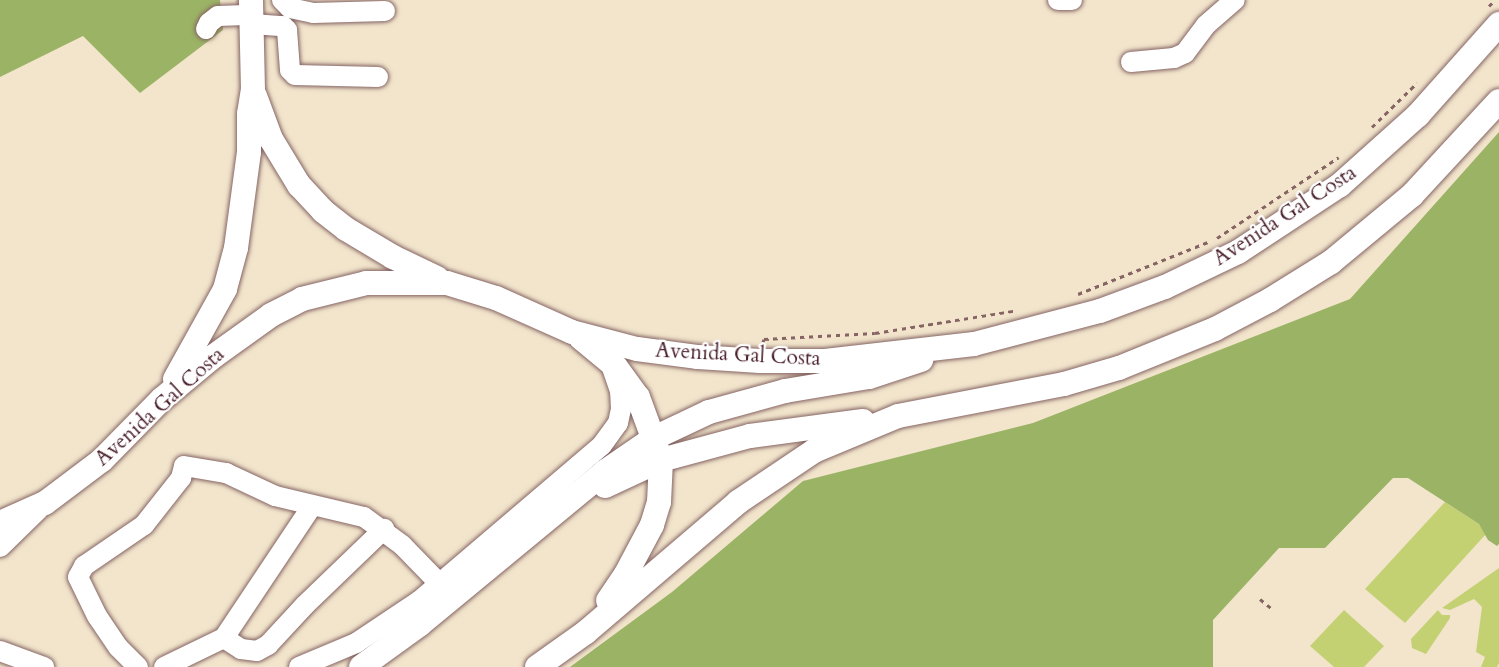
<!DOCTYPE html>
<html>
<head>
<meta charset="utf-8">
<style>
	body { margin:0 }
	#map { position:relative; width:1499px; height:667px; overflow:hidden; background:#f2e5cc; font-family:Cardo,serif }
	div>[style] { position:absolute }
	.green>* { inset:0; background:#c4d173 }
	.forest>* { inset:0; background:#9bb365 }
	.path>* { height:3px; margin-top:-1.5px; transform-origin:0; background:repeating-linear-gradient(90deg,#856463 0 4.5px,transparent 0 9px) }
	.roads { filter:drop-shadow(0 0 2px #856463) drop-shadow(0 0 2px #856463) }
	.minor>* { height:20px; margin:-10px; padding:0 10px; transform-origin:10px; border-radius:10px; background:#fff }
	.major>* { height:24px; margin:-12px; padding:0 12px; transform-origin:12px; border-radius:12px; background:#fff }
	span { translate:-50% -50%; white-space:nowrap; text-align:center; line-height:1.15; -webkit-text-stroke:4.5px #fff; paint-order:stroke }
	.street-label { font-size:21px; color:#4a1f2b }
</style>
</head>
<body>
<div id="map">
	<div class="green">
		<div style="clip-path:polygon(1445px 502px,1479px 524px,1486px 534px,1405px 623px,1365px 589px)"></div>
		<div style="clip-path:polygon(1499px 568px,1499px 663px,1497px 667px,1481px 667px,1485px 657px,1476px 652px,1482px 607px,1474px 599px,1450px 610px,1442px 608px)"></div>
		<div style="clip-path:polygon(1344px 610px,1384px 646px,1364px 667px,1334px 667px,1310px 646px)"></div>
		<div style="clip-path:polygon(1438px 610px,1442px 615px,1450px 615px,1450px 618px,1426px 654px,1412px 648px,1411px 639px)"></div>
	</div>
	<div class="forest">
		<div style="clip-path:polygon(0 0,220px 0,223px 30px,140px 93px,83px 36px,0 77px)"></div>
		<div style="clip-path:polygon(1499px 132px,1499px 544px,1497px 546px,1488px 540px,1479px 524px,1408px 478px,1393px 478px,1325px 548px,1279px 548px,1213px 620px,1213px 667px,570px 667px,672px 592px,803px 481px,1033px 423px,1350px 299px)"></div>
	</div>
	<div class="path">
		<div style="left:1489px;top:6px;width:8px;rotate:-45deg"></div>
		<div style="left:1372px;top:127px;width:63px;rotate:-44.4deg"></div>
		<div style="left:1217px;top:238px;width:146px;rotate:-33.6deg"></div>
		<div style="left:1078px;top:294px;width:140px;rotate:-21.8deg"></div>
		<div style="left:763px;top:342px;width:3px;rotate:-72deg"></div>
		<div style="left:764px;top:339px;width:111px;rotate:-3.1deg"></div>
		<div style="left:875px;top:333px;width:140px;rotate:-9.1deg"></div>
		<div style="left:1260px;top:599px;width:14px;rotate:39deg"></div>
	</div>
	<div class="roads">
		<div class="minor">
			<div style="left:282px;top:0;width:11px;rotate:45deg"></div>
			<div style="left:290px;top:8px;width:24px;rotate:12deg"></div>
			<div style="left:313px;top:13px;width:72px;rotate:-1.6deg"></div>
			<div style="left:1058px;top:0;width:14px"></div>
			<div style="left:252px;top:24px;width:31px;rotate:4deg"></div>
			<div style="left:283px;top:26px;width:6px;rotate:45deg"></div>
			<div style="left:287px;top:30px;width:40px;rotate:85.7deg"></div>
			<div style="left:290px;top:70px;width:7px;rotate:45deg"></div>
			<div style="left:295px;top:75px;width:83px;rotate:1.4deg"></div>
			<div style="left:206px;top:29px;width:7px;rotate:-63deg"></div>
			<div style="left:209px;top:23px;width:11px;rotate:-38deg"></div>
			<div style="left:218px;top:16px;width:34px;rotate:-2deg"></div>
			<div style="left:1131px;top:62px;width:43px;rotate:-5.3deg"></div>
			<div style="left:1174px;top:58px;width:12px;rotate:-24deg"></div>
			<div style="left:1185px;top:53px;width:35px;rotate:-53deg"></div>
			<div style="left:1206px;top:25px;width:38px;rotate:-41deg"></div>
			<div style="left:312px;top:506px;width:159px;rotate:123.7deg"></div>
			<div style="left:224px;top:638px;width:20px;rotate:33deg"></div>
			<div style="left:241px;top:649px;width:16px;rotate:7deg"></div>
			<div style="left:257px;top:651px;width:13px;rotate:-29deg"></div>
			<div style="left:268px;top:645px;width:54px;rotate:-47.2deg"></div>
			<div style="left:305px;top:605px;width:110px;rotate:-43.9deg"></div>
			<div style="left:0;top:547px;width:54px;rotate:-44.3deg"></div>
			<div style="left:0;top:651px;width:47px;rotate:20deg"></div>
			<div style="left:138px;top:667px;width:28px;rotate:-135deg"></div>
			<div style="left:118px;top:647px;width:37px;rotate:-124deg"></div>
			<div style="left:97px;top:616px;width:43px;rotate:-116deg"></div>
			<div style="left:78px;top:577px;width:13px;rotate:-61deg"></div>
			<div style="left:84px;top:566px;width:73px;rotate:-34.3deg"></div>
			<div style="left:144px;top:525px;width:60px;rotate:-51.8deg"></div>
			<div style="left:181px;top:478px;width:12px;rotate:-76deg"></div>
			<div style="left:184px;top:466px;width:43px;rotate:9.5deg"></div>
			<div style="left:226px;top:473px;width:54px;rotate:25.1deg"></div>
			<div style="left:275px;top:496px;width:91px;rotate:13.3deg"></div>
			<div style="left:364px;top:517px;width:47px;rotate:36.4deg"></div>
			<div style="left:402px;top:545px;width:53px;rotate:45.8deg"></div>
			<div style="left:164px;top:667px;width:67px;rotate:-25.8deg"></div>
			<div style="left:299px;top:667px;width:62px;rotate:-22.8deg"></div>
			<div style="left:356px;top:643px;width:76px;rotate:-33.7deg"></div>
			<div style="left:419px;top:601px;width:240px;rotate:-40.4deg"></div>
			<div style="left:602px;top:445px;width:27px;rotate:-54deg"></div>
			<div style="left:618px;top:423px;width:14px;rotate:-78deg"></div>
			<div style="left:621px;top:409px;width:18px;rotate:-93deg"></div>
			<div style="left:620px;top:391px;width:24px;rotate:-109deg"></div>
		</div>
		<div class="major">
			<div style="left:255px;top:96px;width:46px;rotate:69.6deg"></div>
			<div style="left:271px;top:139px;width:54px;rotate:58.7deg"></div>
			<div style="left:299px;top:185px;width:35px;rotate:47deg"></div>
			<div style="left:323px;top:211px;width:29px;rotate:38deg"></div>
			<div style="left:346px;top:229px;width:55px;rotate:30.8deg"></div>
			<div style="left:393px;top:257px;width:49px;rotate:25.5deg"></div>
			<div style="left:581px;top:338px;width:45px;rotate:39.6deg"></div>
			<div style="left:616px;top:367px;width:37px;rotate:54deg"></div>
			<div style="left:638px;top:397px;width:67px;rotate:69.9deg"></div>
			<div style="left:661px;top:460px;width:42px;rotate:92.7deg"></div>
			<div style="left:659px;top:502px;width:24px;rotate:107deg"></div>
			<div style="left:652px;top:525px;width:55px;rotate:118deg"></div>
			<div style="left:626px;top:574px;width:32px;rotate:124deg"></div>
			<div style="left:175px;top:379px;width:103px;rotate:-60.9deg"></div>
			<div style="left:225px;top:289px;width:42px;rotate:-75deg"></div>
			<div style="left:236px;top:248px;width:97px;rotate:-82.3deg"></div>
			<div style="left:249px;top:152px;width:38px;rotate:-90deg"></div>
			<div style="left:249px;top:114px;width:24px;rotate:-81deg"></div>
			<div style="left:253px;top:90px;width:90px;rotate:-91.3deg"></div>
			<div style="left:605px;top:486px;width:62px;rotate:-24.9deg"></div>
			<div style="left:661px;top:460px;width:92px;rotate:-15.1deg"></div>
			<div style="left:750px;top:436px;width:114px;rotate:-7.6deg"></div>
			<div style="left:0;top:523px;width:49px;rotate:-24deg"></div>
			<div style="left:45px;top:503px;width:71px;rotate:-37deg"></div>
			<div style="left:102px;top:460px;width:86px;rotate:-45.5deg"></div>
			<div style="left:162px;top:399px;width:67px;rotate:-39.6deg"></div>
			<div style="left:214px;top:356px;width:70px;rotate:-35.7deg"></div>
			<div style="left:271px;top:315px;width:35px;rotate:-27deg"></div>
			<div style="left:302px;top:299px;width:66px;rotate:-14deg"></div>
			<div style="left:366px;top:283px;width:81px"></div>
			<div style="left:447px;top:283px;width:51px;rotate:17deg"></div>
			<div style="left:496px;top:298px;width:83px;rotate:24.1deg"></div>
			<div style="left:572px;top:332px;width:67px;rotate:14.7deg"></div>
			<div style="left:637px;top:349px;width:62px;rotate:7.5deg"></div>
			<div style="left:698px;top:357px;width:62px;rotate:3.7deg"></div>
			<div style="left:760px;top:361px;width:65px"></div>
			<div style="left:825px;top:361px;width:150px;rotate:-6.5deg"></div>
			<div style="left:974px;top:344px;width:130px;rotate:-14.7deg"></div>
			<div style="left:1100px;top:311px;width:69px;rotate:-20.3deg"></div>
			<div style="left:1165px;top:287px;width:81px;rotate:-25.6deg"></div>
			<div style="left:1238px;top:252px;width:122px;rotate:-33.3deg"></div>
			<div style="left:1340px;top:185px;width:105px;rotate:-41.9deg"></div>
			<div style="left:1418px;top:115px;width:122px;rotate:-48.3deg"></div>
			<div style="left:361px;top:667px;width:72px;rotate:-35.9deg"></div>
			<div style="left:419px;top:625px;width:242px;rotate:-39.5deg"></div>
			<div style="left:606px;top:471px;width:58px;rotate:-34.5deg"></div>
			<div style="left:654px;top:438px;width:61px;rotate:-25.3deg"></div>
			<div style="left:709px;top:412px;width:79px;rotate:-15.4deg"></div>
			<div style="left:785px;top:391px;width:85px;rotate:-9.5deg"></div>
			<div style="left:869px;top:377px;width:55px;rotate:-18.1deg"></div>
			<div style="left:537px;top:667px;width:60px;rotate:-35.5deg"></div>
			<div style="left:586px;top:632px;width:200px;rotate:-40.5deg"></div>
			<div style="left:738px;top:502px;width:92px;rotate:-33.9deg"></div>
			<div style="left:814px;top:451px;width:91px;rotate:-22.6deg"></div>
			<div style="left:898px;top:416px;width:169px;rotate:-10.9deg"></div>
			<div style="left:1064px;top:384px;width:57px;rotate:-16.2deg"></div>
			<div style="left:1119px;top:368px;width:104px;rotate:-22.1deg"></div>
			<div style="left:1215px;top:329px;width:62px;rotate:-27.8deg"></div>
			<div style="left:1270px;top:300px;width:72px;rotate:-31.9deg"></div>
			<div style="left:1331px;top:262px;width:105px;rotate:-39.6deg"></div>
			<div style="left:1412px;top:195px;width:128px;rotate:-47.2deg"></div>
		</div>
	</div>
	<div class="street-label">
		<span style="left:1285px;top:216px;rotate:-33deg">Avenida Gal Costa</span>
		<span style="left:738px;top:355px;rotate:3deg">Avenida Gal Costa</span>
		<span style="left:160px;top:407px;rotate:-42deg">Avenida Gal Costa</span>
	</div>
</div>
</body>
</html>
